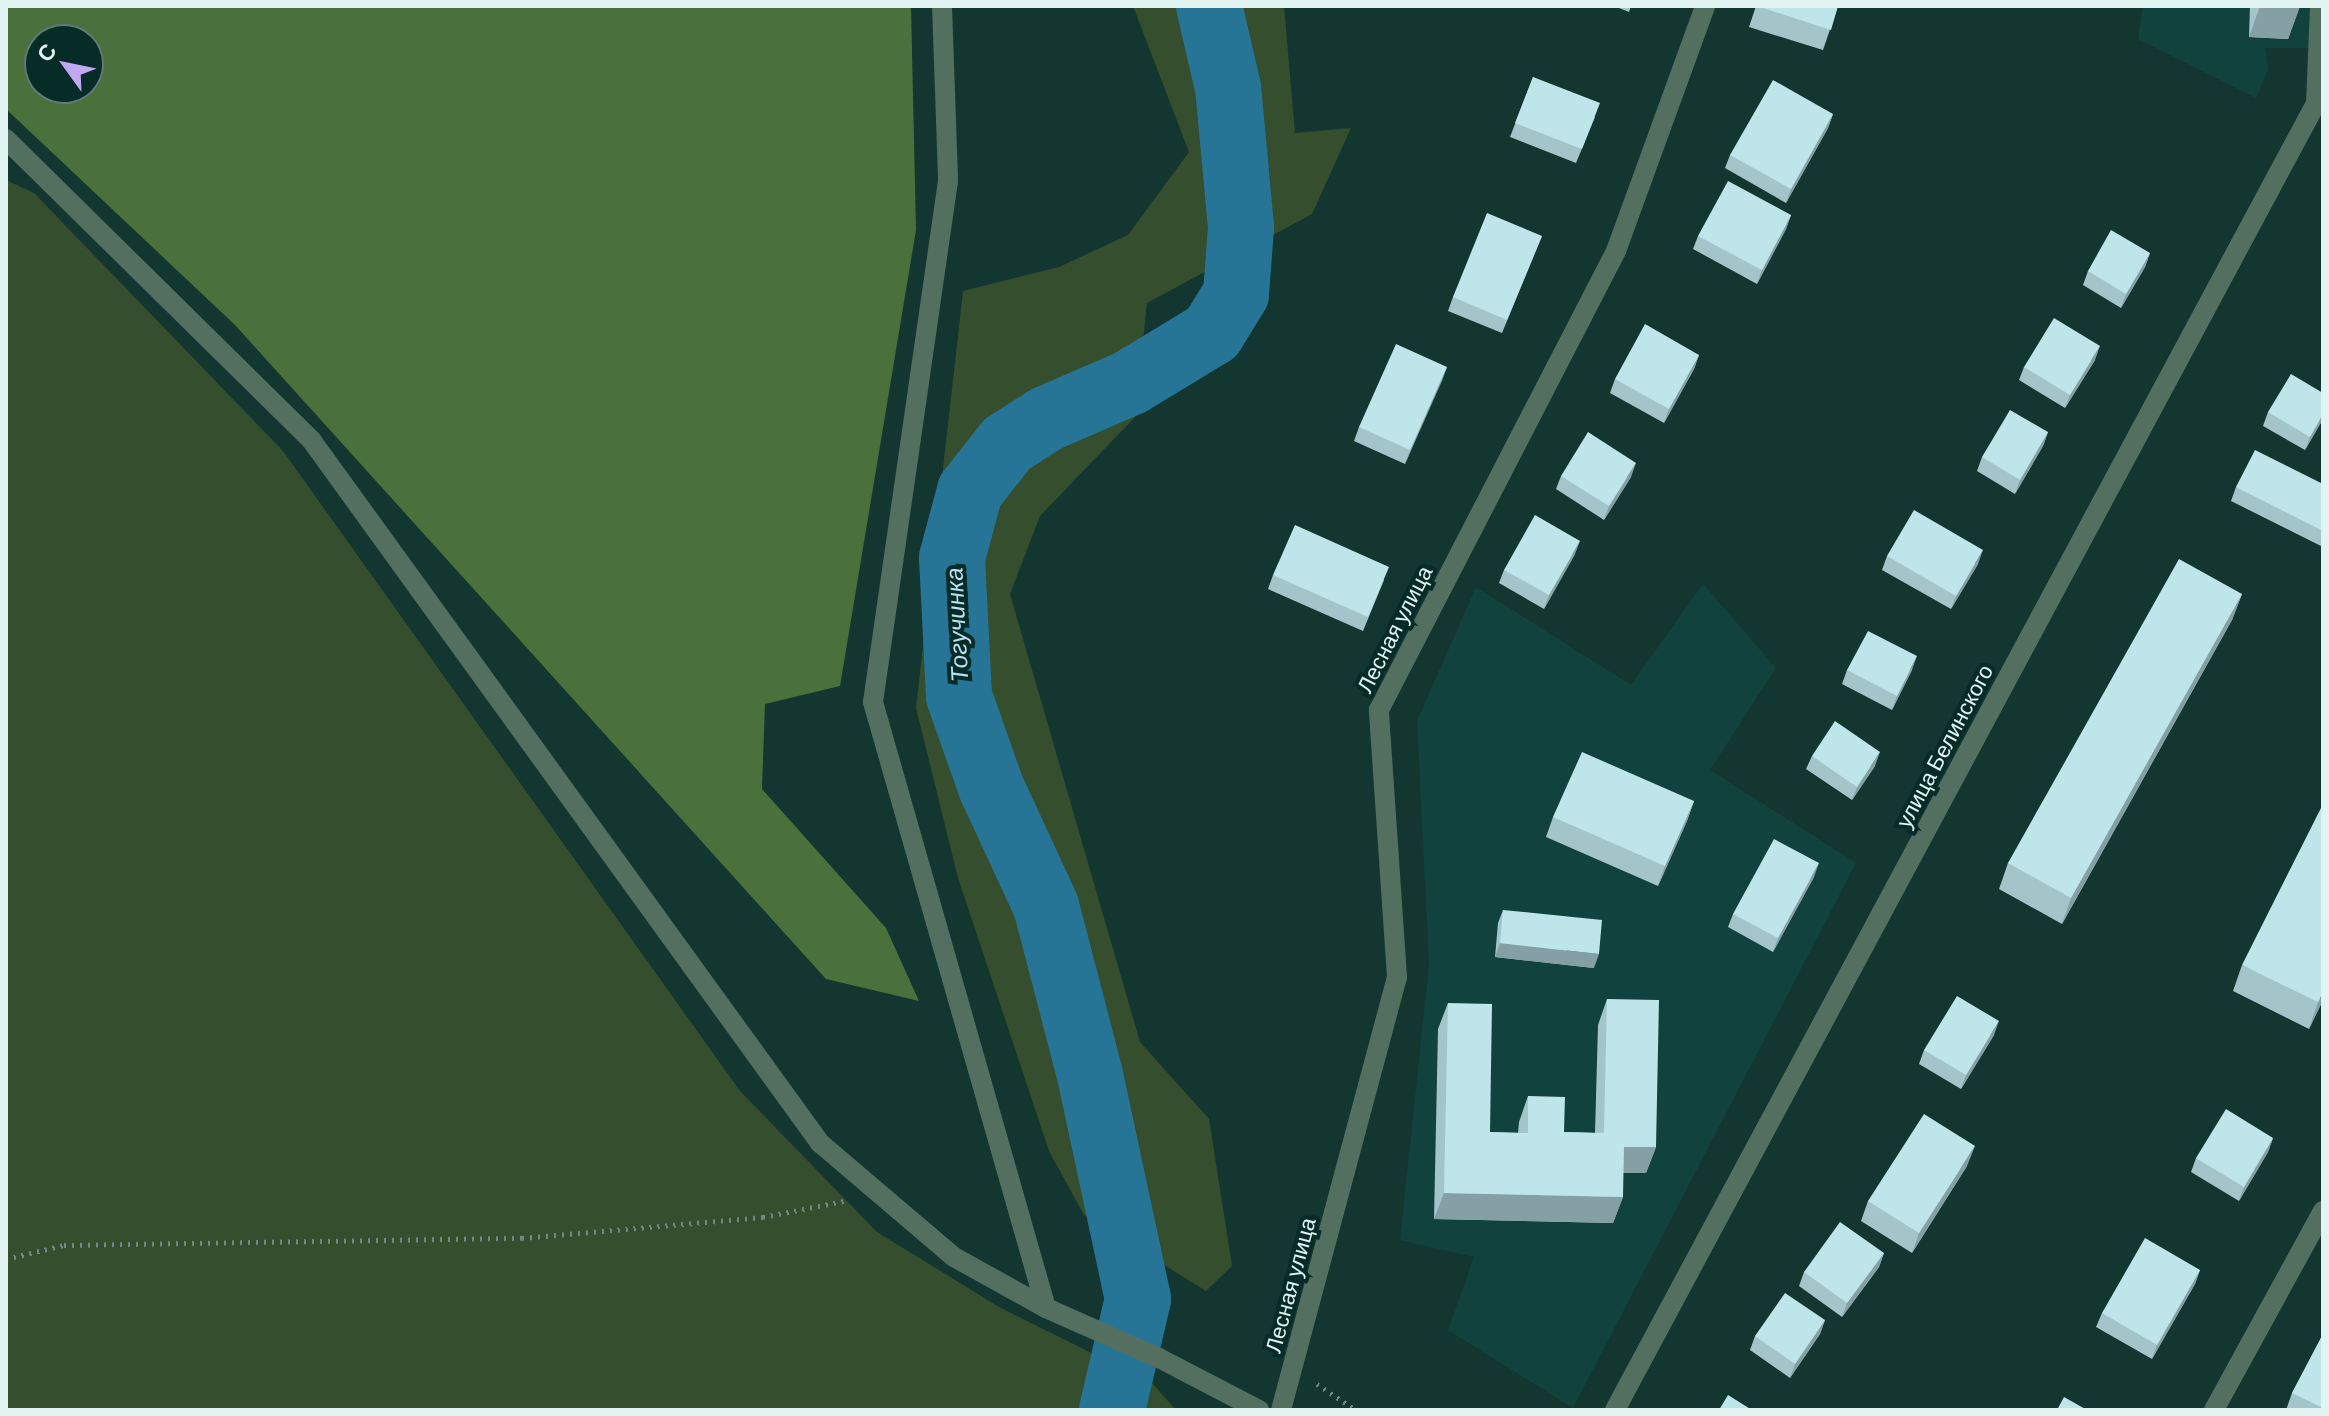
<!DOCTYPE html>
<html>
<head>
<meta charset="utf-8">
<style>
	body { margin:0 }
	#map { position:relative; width:2329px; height:1416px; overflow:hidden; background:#133631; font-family:Barlow,sans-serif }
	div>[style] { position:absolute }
	.built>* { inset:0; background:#12423d }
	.green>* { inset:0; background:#354e2d }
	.forest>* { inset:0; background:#4a703c }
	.river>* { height:66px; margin:-33px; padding:0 33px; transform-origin:33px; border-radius:33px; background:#277596 }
	.path>* { height:5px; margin-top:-2.5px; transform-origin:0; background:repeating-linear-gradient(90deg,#6f8a86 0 2px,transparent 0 8px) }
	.lane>* { height:18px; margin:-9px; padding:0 9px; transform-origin:9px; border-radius:9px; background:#536f5f }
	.street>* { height:20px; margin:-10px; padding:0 10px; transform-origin:10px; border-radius:10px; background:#536f5f }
	.wall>* { inset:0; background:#a3c5c9 }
	.shaded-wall>* { inset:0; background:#85a0a4 }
	.building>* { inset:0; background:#bee5ea }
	span { translate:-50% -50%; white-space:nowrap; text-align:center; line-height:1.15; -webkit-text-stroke:8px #072b27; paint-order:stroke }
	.street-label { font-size:22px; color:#e1f4f1 }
	.water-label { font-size:24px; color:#bae0f3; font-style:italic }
	.frame { position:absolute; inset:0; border:8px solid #e1f4f1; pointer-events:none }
	.north { position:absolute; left:24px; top:24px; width:80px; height:80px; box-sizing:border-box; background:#072b27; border:2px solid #5e7b78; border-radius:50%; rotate:303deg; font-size:22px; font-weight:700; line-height:32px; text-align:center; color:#e1f4f1 }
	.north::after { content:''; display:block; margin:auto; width:28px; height:36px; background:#c2a8f3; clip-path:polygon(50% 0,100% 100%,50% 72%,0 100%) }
</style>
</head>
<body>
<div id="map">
	<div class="built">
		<div style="clip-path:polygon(2143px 6px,2323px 6px,2323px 48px,2265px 48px,2268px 70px,2256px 98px,2138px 39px)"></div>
		<div style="clip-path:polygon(1703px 584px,1776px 668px,1710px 770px,1856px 863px,1573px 1408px,1448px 1330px,1474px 1257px,1400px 1240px,1429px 965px,1417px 721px,1476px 587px,1631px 685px)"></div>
	</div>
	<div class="green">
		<div style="clip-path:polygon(1133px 6px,1284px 6px,1295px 133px,1351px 128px,1312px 214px,1147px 303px,1135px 417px,1040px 516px,1010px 594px,1140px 1042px,1209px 1119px,1232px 1266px,1206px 1291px,1084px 1215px,1049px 1151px,958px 878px,916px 708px,963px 291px,1059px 267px,1128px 235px,1189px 152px)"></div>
		<div style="clip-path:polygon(6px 180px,34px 193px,283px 451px,740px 1091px,877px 1232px,999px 1307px,1152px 1383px,1176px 1410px,6px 1410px)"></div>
	</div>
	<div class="forest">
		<div style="clip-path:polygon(evenodd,6px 6px,911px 6px,916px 230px,840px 686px,765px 704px,762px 789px,886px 928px,919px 1001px,826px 979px,235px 325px,6px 109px,6px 6px,40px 40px,88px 40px,88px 88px,40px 88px,40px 40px)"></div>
	</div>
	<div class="river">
		<div style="left:1112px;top:1410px;width:114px;rotate:-76.8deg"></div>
		<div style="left:1138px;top:1299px;width:229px;rotate:-102.1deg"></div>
		<div style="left:1090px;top:1075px;width:175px;rotate:-104.6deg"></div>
		<div style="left:1046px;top:906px;width:131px;rotate:-114.8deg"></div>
		<div style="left:991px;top:787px;width:96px;rotate:-109.4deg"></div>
		<div style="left:959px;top:696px;width:138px;rotate:-92.9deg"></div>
		<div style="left:952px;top:558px;width:69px;rotate:-75deg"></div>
		<div style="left:970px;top:491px;width:60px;rotate:-51.8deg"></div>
		<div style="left:1007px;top:444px;width:46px;rotate:-32.7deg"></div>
		<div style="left:1046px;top:419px;width:93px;rotate:-23.5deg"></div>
		<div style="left:1131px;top:382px;width:95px;rotate:-31.2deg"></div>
		<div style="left:1212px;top:333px;width:46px;rotate:-58.4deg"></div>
		<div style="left:1236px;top:294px;width:67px;rotate:-85.7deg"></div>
		<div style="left:1241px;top:227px;width:140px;rotate:-95.3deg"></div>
		<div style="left:1228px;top:88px;width:84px;rotate:-103deg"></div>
	</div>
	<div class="path">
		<div style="left:6px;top:1259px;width:60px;rotate:-13.6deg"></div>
		<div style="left:64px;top:1245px;width:458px;rotate:-0.9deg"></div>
		<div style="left:522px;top:1238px;width:242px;rotate:-5deg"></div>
		<div style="left:763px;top:1217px;width:83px;rotate:-11.2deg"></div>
		<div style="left:1317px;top:1384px;width:47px;rotate:33.7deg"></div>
	</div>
	<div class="lane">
		<div style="left:2315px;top:105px;width:99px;rotate:-87.7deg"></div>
	</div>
	<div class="street">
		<div style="left:942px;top:6px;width:175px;rotate:88deg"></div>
		<div style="left:948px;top:181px;width:526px;rotate:98.19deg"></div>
		<div style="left:873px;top:702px;width:630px;rotate:74.07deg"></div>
		<div style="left:6px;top:139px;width:430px;rotate:44.6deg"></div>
		<div style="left:312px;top:441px;width:867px;rotate:54.11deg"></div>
		<div style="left:820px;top:1143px;width:176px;rotate:40.4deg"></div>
		<div style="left:954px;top:1257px;width:105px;rotate:29deg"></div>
		<div style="left:1046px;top:1308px;width:124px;rotate:23.9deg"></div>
		<div style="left:1159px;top:1358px;width:113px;rotate:27.5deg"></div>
		<div style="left:1281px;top:1410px;width:448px;rotate:-75deg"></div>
		<div style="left:1397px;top:977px;width:268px;rotate:-93.9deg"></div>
		<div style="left:1379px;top:710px;width:517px;rotate:-62.69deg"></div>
		<div style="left:1616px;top:251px;width:261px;rotate:-70deg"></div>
		<div style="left:1615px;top:1410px;width:1481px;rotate:-61.79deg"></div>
		<div style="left:2214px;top:1410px;width:227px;rotate:-61.3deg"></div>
	</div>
	<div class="wall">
		<div style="clip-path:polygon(1614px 6px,1631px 6px,1629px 12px)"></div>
		<div style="clip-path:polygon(1756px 6px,1838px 6px,1823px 50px,1749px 27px)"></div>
		<div style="clip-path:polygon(2250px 6px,2300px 6px,2288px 39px,2249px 37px)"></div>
		<div style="clip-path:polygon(1533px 77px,1595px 117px,1576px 163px,1510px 137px)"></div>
		<div style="clip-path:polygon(1833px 114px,1828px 128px,1786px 203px,1725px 168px,1730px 155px)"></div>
		<div style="clip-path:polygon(1791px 215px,1786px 229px,1757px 284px,1693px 249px,1698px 236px)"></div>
		<div style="clip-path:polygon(1542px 236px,1502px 333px,1448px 311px,1453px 297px)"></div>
		<div style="clip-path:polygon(2150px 253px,2145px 267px,2121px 308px,2083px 285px,2088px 271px)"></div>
		<div style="clip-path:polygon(1699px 355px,1694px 369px,1664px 423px,1610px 393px,1615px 379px)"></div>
		<div style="clip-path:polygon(2095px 360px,2065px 408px,2019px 380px,2024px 367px)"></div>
		<div style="clip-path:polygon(1447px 367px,1405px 464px,1354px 441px,1359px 427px)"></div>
		<div style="clip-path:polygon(2268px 412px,2323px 419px,2305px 450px,2263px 426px)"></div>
		<div style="clip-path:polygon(2048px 432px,2043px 446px,2015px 494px,1977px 471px,1982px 457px)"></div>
		<div style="clip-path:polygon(1561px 476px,1631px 477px,1604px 520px,1556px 489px)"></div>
		<div style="clip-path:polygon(2323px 484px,2323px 547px,2231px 501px,2236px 487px)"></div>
		<div style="clip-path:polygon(1575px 554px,1544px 609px,1499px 583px,1504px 570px)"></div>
		<div style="clip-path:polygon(1887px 556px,1978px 564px,1951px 609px,1882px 570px)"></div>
		<div style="clip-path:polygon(1273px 575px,1384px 580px,1363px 631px,1268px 589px)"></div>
		<div style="clip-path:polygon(2242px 594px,2232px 620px,2062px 924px,1999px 889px,2008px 863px)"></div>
		<div style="clip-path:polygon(1847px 670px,1912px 670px,1892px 710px,1842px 684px)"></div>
		<div style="clip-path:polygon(1812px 756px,1875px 766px,1852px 800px,1806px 769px)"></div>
		<div style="clip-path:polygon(1694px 801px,1687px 821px,1658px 886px,1546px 837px,1553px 817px)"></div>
		<div style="clip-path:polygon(1814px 877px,1773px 952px,1728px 927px,1733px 914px)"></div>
		<div style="clip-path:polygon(1503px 910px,1594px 968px,1495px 957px,1498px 923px)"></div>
		<div style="clip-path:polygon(2242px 965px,2323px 1000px,2309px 1029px,2233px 991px)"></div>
		<div style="clip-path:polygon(1607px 999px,1656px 1147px,1646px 1173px,1623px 1173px,1623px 1197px,1613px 1223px,1434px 1219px,1438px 1029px,1448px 1003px,1490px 1132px,1518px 1133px,1519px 1122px,1528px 1096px,1564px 1132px,1595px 1133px,1598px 1025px)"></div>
		<div style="clip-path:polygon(1994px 1035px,1961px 1089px,1919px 1064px,1924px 1050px)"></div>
		<div style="clip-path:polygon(2273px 1138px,2268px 1152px,2239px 1201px,2191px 1172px,2196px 1158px)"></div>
		<div style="clip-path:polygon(1967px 1166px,1912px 1253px,1861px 1221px,1868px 1201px)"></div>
		<div style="clip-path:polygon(1884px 1253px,1879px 1267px,1842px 1317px,1799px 1286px,1804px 1272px)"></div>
		<div style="clip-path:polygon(2200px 1270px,2195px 1284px,2152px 1359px,2096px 1327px,2102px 1313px)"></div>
		<div style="clip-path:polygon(1825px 1320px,1820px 1334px,1790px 1378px,1750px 1350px,1755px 1336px)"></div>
		<div style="clip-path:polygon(2323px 1334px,2323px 1410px,2286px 1410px,2292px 1393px)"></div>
	</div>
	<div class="shaded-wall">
		<div style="clip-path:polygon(2260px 6px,2300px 6px,2288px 39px,2249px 37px)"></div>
		<div style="clip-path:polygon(1833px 114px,1828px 128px,1786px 203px,1791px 189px)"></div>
		<div style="clip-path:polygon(1791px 215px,1786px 229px,1757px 284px,1762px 270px)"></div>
		<div style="clip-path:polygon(2150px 253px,2145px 267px,2121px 308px,2126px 294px)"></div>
		<div style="clip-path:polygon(2100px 346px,2095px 360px,2065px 408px,2070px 395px)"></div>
		<div style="clip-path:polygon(1699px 355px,1694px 369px,1664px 423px,1669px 409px)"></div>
		<div style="clip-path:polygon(1447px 367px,1442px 381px,1405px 464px,1410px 450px)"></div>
		<div style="clip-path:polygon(2323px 414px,2323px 419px,2305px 450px,2310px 437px)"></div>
		<div style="clip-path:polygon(2048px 432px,2043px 446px,2015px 494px,2020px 480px)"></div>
		<div style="clip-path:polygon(1636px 463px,1631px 477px,1604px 520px,1609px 506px)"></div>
		<div style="clip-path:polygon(1580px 541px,1575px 554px,1544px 609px,1549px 595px)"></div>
		<div style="clip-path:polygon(1983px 550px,1978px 564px,1951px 609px,1956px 596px)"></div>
		<div style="clip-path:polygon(2242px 594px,2232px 620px,2062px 924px,2071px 898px)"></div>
		<div style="clip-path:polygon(1917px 656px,1912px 670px,1892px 710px,1897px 696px)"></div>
		<div style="clip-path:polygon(1880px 752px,1875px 766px,1852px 800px,1857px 787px)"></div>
		<div style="clip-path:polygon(1694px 801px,1687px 821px,1658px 886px,1665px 866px)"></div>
		<div style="clip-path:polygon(1819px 863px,1814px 877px,1773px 952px,1778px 938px)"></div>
		<div style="clip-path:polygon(1500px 943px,1599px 954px,1594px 968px,1495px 957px)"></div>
		<div style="clip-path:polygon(2323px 993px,2323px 1000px,2309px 1029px,2318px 1002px)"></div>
		<div style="clip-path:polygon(1999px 1021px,1994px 1035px,1961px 1089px,1966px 1075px)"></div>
		<div style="clip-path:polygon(2273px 1138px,2268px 1152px,2239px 1201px,2244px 1187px)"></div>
		<div style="clip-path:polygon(1975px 1146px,1967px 1166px,1912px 1253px,1919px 1233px)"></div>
		<div style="clip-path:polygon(1624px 1147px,1656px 1147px,1646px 1173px,1615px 1173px)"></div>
		<div style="clip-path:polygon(1444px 1193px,1623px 1197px,1613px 1223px,1434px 1219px)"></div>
		<div style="clip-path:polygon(1884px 1253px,1879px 1267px,1842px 1317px,1847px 1303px)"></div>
		<div style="clip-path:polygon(2200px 1270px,2195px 1284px,2152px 1359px,2157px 1345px)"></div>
		<div style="clip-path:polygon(1825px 1320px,1820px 1334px,1790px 1378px,1795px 1364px)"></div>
	</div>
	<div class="building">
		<div style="clip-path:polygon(1757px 6px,1838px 6px,1831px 30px)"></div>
		<div style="clip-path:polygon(1533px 77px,1600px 103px,1582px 149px,1515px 123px)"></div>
		<div style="clip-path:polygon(1773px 80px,1833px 114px,1791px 189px,1730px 155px)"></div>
		<div style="clip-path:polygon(1728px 181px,1791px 215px,1762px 270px,1698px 236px)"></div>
		<div style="clip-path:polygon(1487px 213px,1542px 236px,1507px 320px,1453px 297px)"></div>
		<div style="clip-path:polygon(2111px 230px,2150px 253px,2126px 294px,2088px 271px)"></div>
		<div style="clip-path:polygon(2054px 318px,2100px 346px,2070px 395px,2024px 367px)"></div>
		<div style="clip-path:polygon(1645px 324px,1699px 355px,1669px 409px,1615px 379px)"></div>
		<div style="clip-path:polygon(1396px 344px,1447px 367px,1410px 450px,1359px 427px)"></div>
		<div style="clip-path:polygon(2291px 374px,2323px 393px,2323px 414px,2310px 437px,2268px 412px)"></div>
		<div style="clip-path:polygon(2010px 410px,2048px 432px,2020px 480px,1982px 457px)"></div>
		<div style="clip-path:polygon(1588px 432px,1636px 463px,1609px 506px,1561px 476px)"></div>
		<div style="clip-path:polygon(2255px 450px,2323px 484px,2323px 531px,2236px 487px)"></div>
		<div style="clip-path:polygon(1914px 510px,1983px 550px,1956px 596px,1887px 556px)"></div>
		<div style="clip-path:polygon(1535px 515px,1580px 541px,1549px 595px,1504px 570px)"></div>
		<div style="clip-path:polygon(1295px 525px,1389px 567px,1368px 617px,1273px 575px)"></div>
		<div style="clip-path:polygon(2179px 559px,2242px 594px,2071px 898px,2008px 863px)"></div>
		<div style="clip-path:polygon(1868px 631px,1917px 656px,1897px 696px,1847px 670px)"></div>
		<div style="clip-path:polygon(1835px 721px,1880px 752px,1857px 787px,1812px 756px)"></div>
		<div style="clip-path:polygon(1582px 752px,1694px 801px,1665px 866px,1553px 817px)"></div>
		<div style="clip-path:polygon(2323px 804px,2323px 993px,2318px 1002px,2242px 965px)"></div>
		<div style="clip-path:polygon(1774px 839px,1819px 863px,1778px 938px,1733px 914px)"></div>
		<div style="clip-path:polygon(1503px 910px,1602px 920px,1599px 954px,1500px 943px)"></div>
		<div style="clip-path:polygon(1957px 996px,1999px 1021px,1966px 1075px,1924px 1050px)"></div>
		<div style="clip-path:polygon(1607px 999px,1659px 1000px,1656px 1147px,1624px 1147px,1623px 1197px,1444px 1193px,1448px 1003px,1492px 1004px,1490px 1132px,1528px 1133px,1528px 1096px,1565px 1097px,1564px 1132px,1604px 1133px)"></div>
		<div style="clip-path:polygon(2226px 1109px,2273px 1138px,2244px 1187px,2196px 1158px)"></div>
		<div style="clip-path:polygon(1924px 1114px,1975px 1146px,1919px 1233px,1868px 1201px)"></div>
		<div style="clip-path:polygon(1840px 1222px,1884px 1253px,1847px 1303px,1804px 1272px)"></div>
		<div style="clip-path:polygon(2145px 1238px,2200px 1270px,2157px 1345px,2102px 1313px)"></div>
		<div style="clip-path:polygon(1785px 1293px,1825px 1320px,1795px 1364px,1755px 1336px)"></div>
		<div style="clip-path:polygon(2323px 1334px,2323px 1408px,2292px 1393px)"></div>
		<div style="clip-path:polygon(1728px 1395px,1752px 1410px,1719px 1410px)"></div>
		<div style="clip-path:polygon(2064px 1397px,2087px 1410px,2057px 1410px)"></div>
	</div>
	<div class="street-label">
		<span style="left:1394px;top:629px;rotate:-63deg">Лесная улица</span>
		<span style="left:1944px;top:746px;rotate:-62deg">улица Белинского</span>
		<span style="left:1290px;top:1285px;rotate:-75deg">Лесная улица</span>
	</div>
	<div class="water-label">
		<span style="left:956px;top:625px;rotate:-93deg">Тогучинка</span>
	</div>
	<div class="frame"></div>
	<div class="north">С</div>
</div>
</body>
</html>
